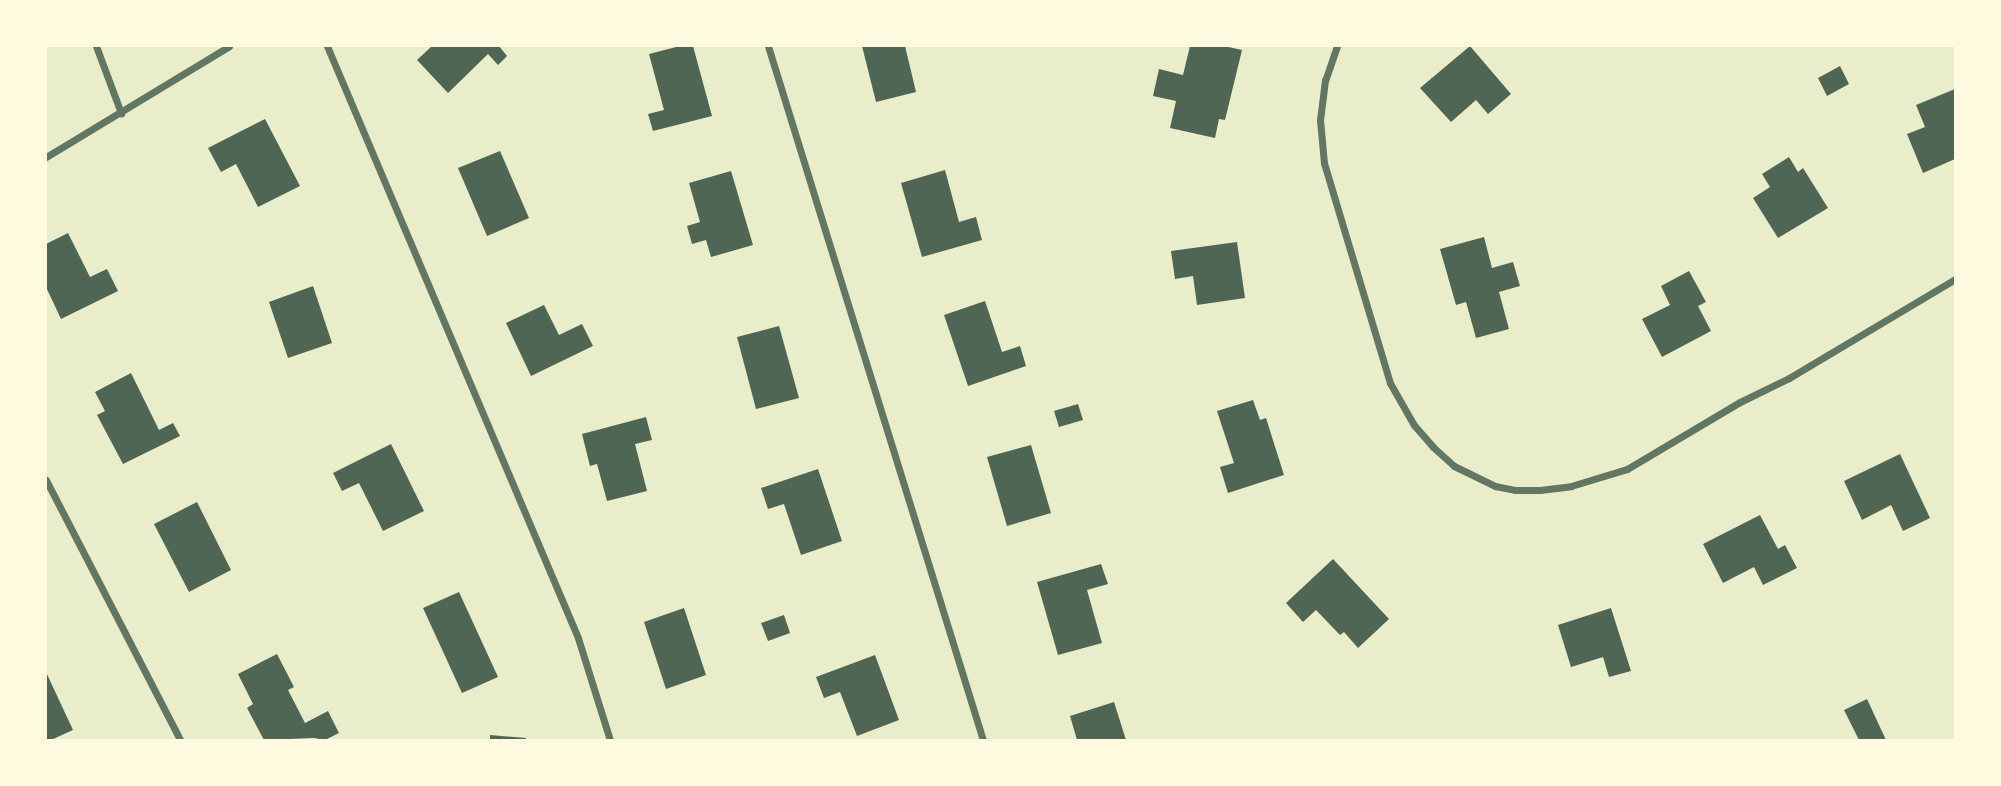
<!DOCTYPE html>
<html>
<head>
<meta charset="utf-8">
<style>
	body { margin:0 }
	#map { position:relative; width:2001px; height:786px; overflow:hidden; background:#e9edc9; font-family:"Alegreya Sans",sans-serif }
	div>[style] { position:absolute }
	.building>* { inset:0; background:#4f6655 }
	.minor>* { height:7px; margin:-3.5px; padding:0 3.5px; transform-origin:3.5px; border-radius:3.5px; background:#617663 }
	span { translate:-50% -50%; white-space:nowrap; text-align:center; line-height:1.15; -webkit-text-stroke:7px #fefae0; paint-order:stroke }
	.frame { position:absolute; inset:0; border:47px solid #fefae0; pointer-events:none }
</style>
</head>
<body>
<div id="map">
	<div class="building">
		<div style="clip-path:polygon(432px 46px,499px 46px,507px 56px,498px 65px,488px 54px,448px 93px,417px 60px)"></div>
		<div style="clip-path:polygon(680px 46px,693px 46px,712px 116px,653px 131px,648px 114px,664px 110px,649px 54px)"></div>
		<div style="clip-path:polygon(862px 46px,905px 46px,916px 92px,876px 102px)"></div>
		<div style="clip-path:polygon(1190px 46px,1224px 46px,1242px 50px,1225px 120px,1219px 119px,1215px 138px,1170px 128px,1176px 101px,1153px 96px,1159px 69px,1183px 75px)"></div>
		<div style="clip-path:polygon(1470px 46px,1511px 94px,1488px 114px,1476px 100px,1451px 122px,1420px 88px)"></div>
		<div style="clip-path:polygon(1840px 66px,1849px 84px,1827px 96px,1818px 78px)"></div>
		<div style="clip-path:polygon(1955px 89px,1955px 159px,1923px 173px,1907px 134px,1925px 127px,1916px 105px)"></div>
		<div style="clip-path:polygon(265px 119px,300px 186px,258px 207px,236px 164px,221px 172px,208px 148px)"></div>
		<div style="clip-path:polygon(500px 151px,529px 218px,487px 236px,458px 168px)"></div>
		<div style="clip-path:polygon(1789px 157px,1798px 172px,1803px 168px,1828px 208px,1778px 238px,1753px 198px,1770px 187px,1762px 174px)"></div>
		<div style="clip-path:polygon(945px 170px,959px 222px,976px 217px,982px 240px,922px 257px,901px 183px)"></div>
		<div style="clip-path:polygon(731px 171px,753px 245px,711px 257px,706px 240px,692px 244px,687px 226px,700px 222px,689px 183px)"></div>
		<div style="clip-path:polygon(68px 233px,90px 277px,107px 269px,118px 291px,61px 319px,46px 287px,46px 244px)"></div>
		<div style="clip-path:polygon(1484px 237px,1492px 268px,1513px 262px,1520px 286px,1499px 292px,1509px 329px,1476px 338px,1466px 302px,1456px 305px,1440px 249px)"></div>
		<div style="clip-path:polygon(1237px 242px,1245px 298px,1197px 305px,1193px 276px,1175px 279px,1171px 251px)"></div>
		<div style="clip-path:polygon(1689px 271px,1706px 302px,1698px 306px,1711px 331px,1662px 357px,1642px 319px,1670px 305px,1661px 286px)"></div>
		<div style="clip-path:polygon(313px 286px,332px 343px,288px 358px,269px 302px)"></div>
		<div style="clip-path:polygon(985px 301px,1002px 352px,1020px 346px,1026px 366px,968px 386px,944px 315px)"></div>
		<div style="clip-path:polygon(544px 305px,559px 335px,582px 324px,593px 346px,531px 376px,506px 323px)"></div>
		<div style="clip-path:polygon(779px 326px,799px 398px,756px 409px,737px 337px)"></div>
		<div style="clip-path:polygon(131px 373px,159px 430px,173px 423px,180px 436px,123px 464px,97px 415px,105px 411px,95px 392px)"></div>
		<div style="clip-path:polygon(1253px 400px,1260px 420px,1266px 418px,1284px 475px,1228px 493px,1220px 467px,1234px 463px,1217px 411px)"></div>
		<div style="clip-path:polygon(1078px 404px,1083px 420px,1059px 427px,1054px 411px)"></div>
		<div style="clip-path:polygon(646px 417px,652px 440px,635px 444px,647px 491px,607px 501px,597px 464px,590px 466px,582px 434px)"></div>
		<div style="clip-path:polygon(391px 444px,424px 511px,383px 531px,359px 483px,342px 491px,333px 473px)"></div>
		<div style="clip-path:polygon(1031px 445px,1051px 513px,1007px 526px,987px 457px)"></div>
		<div style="clip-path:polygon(1900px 454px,1930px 518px,1903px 531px,1891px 505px,1862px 520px,1844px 481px)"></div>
		<div style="clip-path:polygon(818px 469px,842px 541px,801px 555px,784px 504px,768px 509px,761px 488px)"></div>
		<div style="clip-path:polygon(197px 502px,231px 570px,189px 592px,154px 524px)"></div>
		<div style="clip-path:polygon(1760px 515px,1778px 549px,1785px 545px,1797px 568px,1763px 585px,1754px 567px,1723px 583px,1703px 544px)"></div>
		<div style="clip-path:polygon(1333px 559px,1389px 619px,1358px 648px,1344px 632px,1340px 635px,1316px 610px,1303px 622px,1286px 603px)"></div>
		<div style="clip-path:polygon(1101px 564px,1108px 584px,1087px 590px,1102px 643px,1058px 655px,1037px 582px)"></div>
		<div style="clip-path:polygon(459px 592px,498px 677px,462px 693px,423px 608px)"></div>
		<div style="clip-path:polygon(684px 608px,706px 675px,666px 689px,644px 622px)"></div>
		<div style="clip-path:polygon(1611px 608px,1631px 671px,1609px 677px,1603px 657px,1571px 667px,1558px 625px)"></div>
		<div style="clip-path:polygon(784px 615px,790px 633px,768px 641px,761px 623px)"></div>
		<div style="clip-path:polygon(277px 654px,294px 687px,288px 690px,305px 723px,328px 711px,339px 733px,325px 740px,314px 738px,264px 740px,247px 708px,253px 704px,238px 674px)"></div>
		<div style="clip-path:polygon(875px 655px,899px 720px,857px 736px,840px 692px,824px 698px,816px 677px)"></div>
		<div style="clip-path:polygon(46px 672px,73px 730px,51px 740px,46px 740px)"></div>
		<div style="clip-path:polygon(1867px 699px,1886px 740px,1859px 740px,1844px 710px)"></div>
		<div style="clip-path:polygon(1114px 702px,1126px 740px,1077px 740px,1070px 716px)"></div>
		<div style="clip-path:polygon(490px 735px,526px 738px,526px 740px,490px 740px)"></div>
	</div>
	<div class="minor">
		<div style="left:96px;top:46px;width:72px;rotate:69.5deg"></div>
		<div style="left:327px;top:46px;width:643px;rotate:67.02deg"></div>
		<div style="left:578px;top:638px;width:107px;rotate:72.6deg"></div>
		<div style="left:768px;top:46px;width:727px;rotate:72.79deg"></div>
		<div style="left:1337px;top:46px;width:36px;rotate:109deg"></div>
		<div style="left:1325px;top:80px;width:40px;rotate:97.1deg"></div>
		<div style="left:1320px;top:120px;width:43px;rotate:84.7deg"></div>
		<div style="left:1324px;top:163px;width:230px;rotate:73.3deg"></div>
		<div style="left:1390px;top:383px;width:48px;rotate:60.3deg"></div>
		<div style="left:1414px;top:425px;width:29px;rotate:49deg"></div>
		<div style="left:1433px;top:447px;width:28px;rotate:42deg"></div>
		<div style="left:1454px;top:466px;width:46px;rotate:26deg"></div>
		<div style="left:1495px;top:486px;width:20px;rotate:11deg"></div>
		<div style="left:1515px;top:490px;width:25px"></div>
		<div style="left:1540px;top:490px;width:31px;rotate:-7deg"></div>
		<div style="left:1571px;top:486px;width:59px;rotate:-16.9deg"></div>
		<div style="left:1627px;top:469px;width:131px;rotate:-30.7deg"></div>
		<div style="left:1740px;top:402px;width:55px;rotate:-26.1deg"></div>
		<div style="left:1789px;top:378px;width:193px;rotate:-30.8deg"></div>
		<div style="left:46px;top:157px;width:214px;rotate:-31.2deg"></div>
		<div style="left:46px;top:480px;width:292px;rotate:62.7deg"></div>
	</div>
	<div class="frame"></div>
</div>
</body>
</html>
